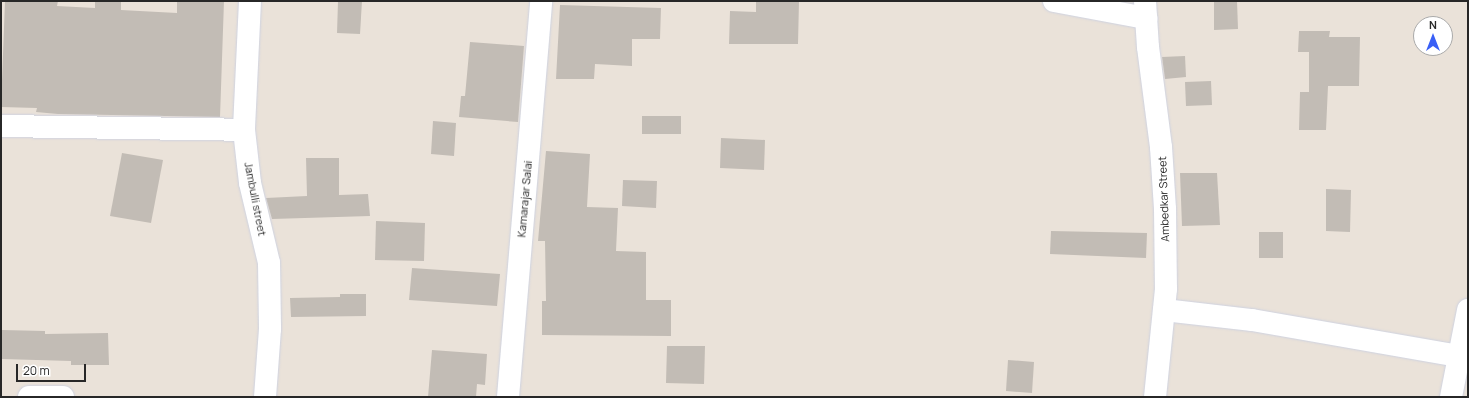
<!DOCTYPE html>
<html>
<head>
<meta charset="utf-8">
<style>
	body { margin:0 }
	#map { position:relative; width:1469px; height:398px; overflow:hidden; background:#eae2d9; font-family:Manrope,sans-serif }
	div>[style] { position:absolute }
	.building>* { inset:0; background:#c2bcb5 }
	.roads { filter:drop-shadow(0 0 1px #ced2e0) drop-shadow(0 0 1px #ced2e0) }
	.street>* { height:22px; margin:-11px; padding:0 11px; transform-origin:11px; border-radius:11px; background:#fff }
	.secondary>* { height:22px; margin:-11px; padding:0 11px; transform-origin:11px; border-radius:11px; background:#fff }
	span { translate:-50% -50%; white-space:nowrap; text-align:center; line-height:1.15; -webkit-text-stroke:4px #fff; paint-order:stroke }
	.street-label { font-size:11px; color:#272727 }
	.frame { position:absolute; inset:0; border:2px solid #272727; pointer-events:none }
	.north { position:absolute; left:1413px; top:16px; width:40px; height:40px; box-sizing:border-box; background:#fff; border:1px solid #a9a9a9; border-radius:50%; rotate:0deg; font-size:11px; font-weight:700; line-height:16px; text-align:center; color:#272727 }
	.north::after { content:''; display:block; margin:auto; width:14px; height:18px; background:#395ff6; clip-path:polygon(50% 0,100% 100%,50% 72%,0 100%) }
	.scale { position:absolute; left:16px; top:364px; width:70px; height:18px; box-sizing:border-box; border:2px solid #272727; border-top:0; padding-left:5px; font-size:12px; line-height:14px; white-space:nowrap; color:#272727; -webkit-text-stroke:3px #fff; paint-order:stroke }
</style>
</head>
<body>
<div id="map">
	<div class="building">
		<div style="clip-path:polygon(5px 1px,58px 1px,57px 6px,95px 8px,95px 1px,121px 1px,121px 10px,177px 13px,177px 1px,224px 1px,220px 117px,58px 114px,36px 112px,37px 108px,1px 107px)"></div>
		<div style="clip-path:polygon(338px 1px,362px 1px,360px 34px,337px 33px)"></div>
		<div style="clip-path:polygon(756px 1px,799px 1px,798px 44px,729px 44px,730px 11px,756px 12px)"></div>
		<div style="clip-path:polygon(1214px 1px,1237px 1px,1238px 29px,1214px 30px)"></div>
		<div style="clip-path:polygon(560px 5px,661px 8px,660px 39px,632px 39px,632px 66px,595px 64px,594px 79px,556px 79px)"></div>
		<div style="clip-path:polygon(1299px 31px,1330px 31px,1329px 37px,1360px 37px,1359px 86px,1328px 86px,1326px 130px,1299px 130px,1300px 92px,1309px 92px,1309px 52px,1298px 52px)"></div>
		<div style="clip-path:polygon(470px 42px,524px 46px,518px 122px,459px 117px,461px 96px,465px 96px)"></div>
		<div style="clip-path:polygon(1185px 56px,1186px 77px,1165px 79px,1162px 57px)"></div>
		<div style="clip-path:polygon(1211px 81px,1212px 105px,1186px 106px,1185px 82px)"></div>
		<div style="clip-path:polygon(642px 116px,681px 116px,681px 134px,642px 134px)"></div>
		<div style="clip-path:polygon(433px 121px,456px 123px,454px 156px,431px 154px)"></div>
		<div style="clip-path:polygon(721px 138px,765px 140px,764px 170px,720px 168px)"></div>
		<div style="clip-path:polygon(546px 151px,590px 154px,587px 207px,618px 208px,616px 251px,646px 252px,646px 300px,671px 300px,671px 336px,542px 335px,542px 301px,546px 301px,545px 241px,538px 241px)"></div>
		<div style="clip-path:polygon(122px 153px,163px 160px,151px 223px,110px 216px)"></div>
		<div style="clip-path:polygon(306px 158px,339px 158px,339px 195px,368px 194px,370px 216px,272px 219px,266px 198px,307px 196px)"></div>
		<div style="clip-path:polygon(1180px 173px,1217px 173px,1220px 225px,1182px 226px)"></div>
		<div style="clip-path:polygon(623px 180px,657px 181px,656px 208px,622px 206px)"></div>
		<div style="clip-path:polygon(1326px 189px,1351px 190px,1350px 232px,1326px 231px)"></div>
		<div style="clip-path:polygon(376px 221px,425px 223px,424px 261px,375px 260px)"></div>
		<div style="clip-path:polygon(1051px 231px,1147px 233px,1146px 258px,1050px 254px)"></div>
		<div style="clip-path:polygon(1259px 232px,1283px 232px,1283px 258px,1259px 258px)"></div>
		<div style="clip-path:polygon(412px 268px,500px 274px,497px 306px,409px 300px)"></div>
		<div style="clip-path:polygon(340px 294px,366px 294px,366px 316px,291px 317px,290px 298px,340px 297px)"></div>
		<div style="clip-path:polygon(2px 330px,45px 331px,45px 334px,108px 333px,109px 365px,71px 365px,71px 361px,2px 359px)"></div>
		<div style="clip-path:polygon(667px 346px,705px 346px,704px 384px,666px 383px)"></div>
		<div style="clip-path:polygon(432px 350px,487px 354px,485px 385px,477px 384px,476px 397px,428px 397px)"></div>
		<div style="clip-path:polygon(1008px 360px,1034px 362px,1032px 393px,1006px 391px)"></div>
	</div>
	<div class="roads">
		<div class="street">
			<div style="left:250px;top:1px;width:129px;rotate:92.7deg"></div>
			<div style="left:244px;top:130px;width:53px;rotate:83.5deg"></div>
			<div style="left:250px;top:183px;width:82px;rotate:76.6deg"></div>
			<div style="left:269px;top:263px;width:66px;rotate:89.1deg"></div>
			<div style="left:270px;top:329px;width:68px;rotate:94.2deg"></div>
			<div style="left:1054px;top:1px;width:94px;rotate:10.5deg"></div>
			<div style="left:1145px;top:1px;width:46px;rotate:86.3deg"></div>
			<div style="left:1148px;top:47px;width:101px;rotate:82.6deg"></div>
			<div style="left:1161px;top:147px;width:62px;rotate:86.3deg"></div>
			<div style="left:1165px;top:209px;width:80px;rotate:89.3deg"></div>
			<div style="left:1166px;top:289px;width:109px;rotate:95.8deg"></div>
			<div style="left:1px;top:126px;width:243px;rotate:0.9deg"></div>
			<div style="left:1164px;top:310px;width:89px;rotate:6.5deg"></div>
			<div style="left:1252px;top:320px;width:209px;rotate:9.9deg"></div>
			<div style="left:29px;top:397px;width:34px"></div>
			<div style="left:1451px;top:397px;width:89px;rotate:-78.9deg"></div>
		</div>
		<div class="secondary">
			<div style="left:508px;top:397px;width:397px;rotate:-85.2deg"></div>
		</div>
	</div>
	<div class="street-label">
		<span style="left:255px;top:199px;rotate:79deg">Jambulli street</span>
		<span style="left:525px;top:199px;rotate:-85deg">Kamarajar Salai</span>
		<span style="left:1164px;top:199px;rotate:-92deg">Ambedkar Street</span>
	</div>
	<div class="frame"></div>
	<div class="north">N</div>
	<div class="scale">20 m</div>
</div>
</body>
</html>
